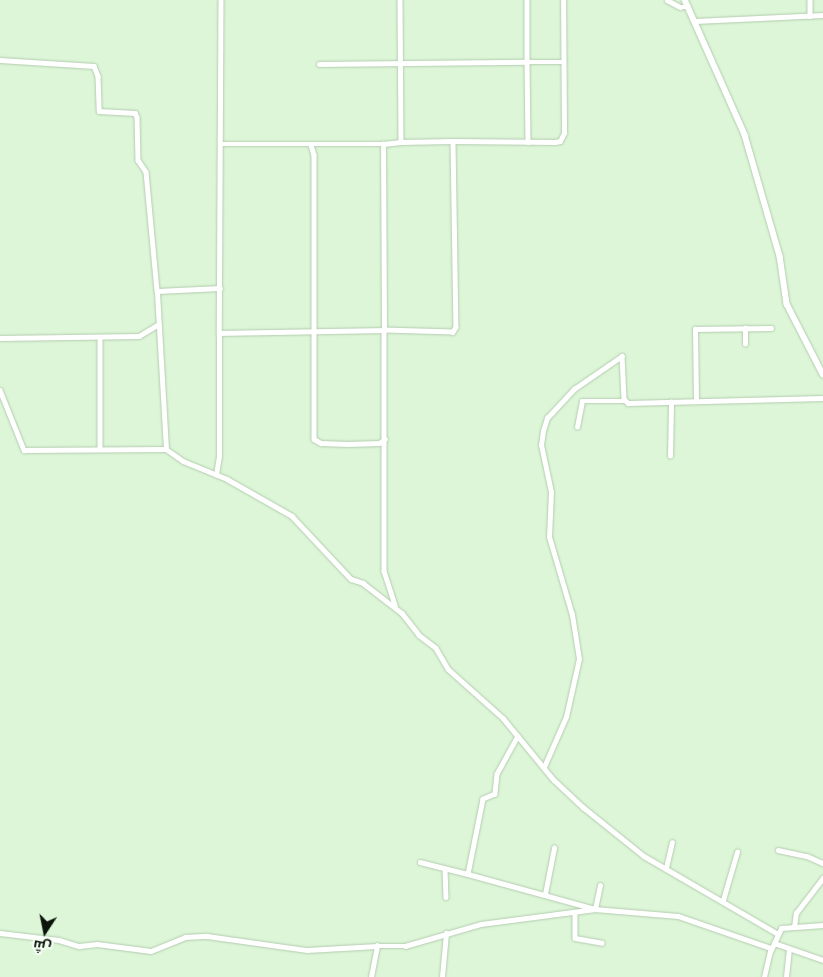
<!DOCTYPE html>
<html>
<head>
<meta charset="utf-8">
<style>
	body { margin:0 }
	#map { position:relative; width:823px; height:977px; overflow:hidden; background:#ddf6d8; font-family:Ubuntu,Cairo,sans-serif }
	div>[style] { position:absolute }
	.roads { filter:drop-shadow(0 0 1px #b4ccaf) drop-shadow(0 0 1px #b4ccaf) }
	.street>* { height:4.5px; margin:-2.25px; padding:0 2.25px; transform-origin:2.25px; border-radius:2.25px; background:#fff }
	.secondary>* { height:5.5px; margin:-2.75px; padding:0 2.75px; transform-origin:2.75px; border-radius:2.75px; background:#fff }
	span { translate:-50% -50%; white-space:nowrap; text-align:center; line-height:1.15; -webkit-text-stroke:4px #f4fef2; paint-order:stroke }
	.north { position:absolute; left:20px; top:907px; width:50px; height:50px; -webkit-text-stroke:4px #f4fef2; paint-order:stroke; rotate:191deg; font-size:14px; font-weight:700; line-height:20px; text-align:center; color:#0b140a }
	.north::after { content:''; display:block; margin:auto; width:18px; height:22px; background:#0b140a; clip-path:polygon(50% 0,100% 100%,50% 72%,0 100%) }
</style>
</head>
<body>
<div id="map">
	<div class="roads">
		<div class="street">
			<div style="left:221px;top:0;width:333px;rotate:90.3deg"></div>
			<div style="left:219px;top:333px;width:165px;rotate:-1deg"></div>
			<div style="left:384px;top:330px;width:241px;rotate:90deg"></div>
			<div style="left:384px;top:571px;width:36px;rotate:72deg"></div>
			<div style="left:400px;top:0;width:142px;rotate:89.6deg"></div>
			<div style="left:527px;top:0;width:62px;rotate:90deg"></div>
			<div style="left:527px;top:62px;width:36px"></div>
			<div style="left:667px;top:0;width:15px;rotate:28deg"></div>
			<div style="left:680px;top:7px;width:9px"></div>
			<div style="left:810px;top:0;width:16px;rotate:90deg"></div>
			<div style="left:695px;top:21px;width:128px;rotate:-2.7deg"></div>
			<div style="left:0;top:60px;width:94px;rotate:3.7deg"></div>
			<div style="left:94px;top:66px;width:11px;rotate:68deg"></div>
			<div style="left:98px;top:76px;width:35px;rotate:88deg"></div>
			<div style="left:99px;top:111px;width:36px;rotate:3deg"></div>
			<div style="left:135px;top:113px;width:4px;rotate:63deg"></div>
			<div style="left:137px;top:117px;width:43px;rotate:88.7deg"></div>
			<div style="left:138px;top:160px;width:14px;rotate:56deg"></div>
			<div style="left:146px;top:172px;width:120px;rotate:84.7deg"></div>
			<div style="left:157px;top:291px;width:63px;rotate:-2.7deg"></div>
			<div style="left:319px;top:64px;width:208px;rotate:-0.6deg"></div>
			<div style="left:527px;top:62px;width:80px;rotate:89.3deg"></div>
			<div style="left:453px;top:141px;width:186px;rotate:89.1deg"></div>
			<div style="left:456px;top:327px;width:6px;rotate:121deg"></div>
			<div style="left:453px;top:332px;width:69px;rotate:-178.3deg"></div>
			<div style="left:384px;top:330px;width:186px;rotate:-90.3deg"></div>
			<div style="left:383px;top:144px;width:18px;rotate:-6deg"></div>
			<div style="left:401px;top:142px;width:52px;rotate:-1.1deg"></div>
			<div style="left:453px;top:141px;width:102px;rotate:0.6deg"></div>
			<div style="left:555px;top:142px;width:5px;rotate:-11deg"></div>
			<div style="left:560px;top:141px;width:9px;rotate:-63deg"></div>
			<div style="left:564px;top:133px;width:133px;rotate:-90.4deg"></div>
			<div style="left:220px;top:144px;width:163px"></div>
			<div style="left:311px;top:145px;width:10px;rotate:73deg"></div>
			<div style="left:314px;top:155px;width:284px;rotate:90deg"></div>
			<div style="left:314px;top:439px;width:8px;rotate:30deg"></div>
			<div style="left:321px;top:443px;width:27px;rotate:2deg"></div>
			<div style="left:348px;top:444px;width:31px;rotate:-2deg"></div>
			<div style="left:379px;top:443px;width:7px;rotate:-34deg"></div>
			<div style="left:100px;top:337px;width:112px;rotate:90deg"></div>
			<div style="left:0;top:338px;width:139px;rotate:-0.8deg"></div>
			<div style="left:139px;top:336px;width:21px;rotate:-31deg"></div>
			<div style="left:745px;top:344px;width:16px;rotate:-90deg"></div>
			<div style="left:622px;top:356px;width:43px;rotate:87.3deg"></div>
			<div style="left:624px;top:399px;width:6px;rotate:45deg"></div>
			<div style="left:628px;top:403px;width:195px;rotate:-1.5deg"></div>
			<div style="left:0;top:390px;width:65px;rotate:68.2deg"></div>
			<div style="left:24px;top:450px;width:142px;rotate:-0.4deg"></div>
			<div style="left:166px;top:449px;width:158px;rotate:-93.3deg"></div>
			<div style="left:696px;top:401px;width:72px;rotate:-90.8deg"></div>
			<div style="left:695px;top:329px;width:76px;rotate:-0.8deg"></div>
			<div style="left:577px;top:427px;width:26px;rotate:-79deg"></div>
			<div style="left:582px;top:401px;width:44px"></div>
			<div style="left:166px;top:449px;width:21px;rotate:35deg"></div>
			<div style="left:183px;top:461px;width:48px;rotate:22.2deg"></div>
			<div style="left:227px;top:479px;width:75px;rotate:29.6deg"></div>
			<div style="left:292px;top:516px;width:86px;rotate:46.9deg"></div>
			<div style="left:351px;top:579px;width:13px;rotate:18deg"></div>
			<div style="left:363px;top:583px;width:49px;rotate:37.6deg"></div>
			<div style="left:402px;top:613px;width:28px;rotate:52deg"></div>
			<div style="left:419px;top:635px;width:21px;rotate:37deg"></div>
			<div style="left:436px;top:648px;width:24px;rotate:60deg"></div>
			<div style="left:448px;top:669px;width:74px;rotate:41.7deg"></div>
			<div style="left:503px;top:718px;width:80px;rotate:50.6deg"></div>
			<div style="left:554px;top:780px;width:40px;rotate:43deg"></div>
			<div style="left:583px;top:807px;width:78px;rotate:38.8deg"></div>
			<div style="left:644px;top:856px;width:155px;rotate:30.2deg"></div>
			<div style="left:670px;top:456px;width:54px;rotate:-88.9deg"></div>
			<div style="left:216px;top:475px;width:20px;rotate:-81deg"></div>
			<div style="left:219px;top:455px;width:122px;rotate:-90deg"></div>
			<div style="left:518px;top:736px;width:43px;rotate:118.9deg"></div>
			<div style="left:497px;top:774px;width:20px;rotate:96deg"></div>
			<div style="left:495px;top:794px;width:13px;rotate:157deg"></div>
			<div style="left:483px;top:799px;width:76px;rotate:101.3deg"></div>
			<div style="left:468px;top:874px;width:132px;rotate:15.4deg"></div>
			<div style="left:595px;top:909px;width:24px;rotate:-78deg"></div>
			<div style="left:544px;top:767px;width:55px;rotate:-66.3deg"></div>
			<div style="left:566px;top:717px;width:59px;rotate:-77.4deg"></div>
			<div style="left:579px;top:659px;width:45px;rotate:-99deg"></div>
			<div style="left:572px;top:615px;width:81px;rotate:-106.4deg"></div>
			<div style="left:549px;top:537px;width:45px;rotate:-87.5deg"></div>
			<div style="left:551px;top:492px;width:48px;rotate:-102deg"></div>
			<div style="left:541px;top:445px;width:14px;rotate:-82deg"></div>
			<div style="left:543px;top:431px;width:14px;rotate:-73deg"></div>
			<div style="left:547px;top:418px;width:40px;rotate:-47deg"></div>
			<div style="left:574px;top:389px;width:58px;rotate:-34.5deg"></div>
			<div style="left:778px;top:850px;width:30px;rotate:12deg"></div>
			<div style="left:807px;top:856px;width:17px;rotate:24deg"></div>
			<div style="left:420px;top:862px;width:49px;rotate:14deg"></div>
			<div style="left:666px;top:868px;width:26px;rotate:-77deg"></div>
			<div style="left:445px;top:869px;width:28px;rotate:88deg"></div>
			<div style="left:545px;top:894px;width:47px;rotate:-78.9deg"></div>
			<div style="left:723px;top:900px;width:50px;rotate:-73.7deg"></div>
			<div style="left:575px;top:912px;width:26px;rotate:90deg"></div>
			<div style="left:575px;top:938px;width:27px;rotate:10deg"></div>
			<div style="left:794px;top:927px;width:14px;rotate:-82deg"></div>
			<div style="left:796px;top:913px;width:44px;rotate:-52.4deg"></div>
			<div style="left:0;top:933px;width:59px;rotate:6.8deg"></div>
			<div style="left:59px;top:940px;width:21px;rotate:17deg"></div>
			<div style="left:79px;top:946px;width:18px;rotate:-6deg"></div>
			<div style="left:97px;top:944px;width:54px;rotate:7.4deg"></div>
			<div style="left:151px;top:951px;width:37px;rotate:-22deg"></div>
			<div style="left:185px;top:937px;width:22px;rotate:-3deg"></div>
			<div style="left:207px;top:936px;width:101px;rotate:8deg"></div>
			<div style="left:307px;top:950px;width:70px;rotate:-3.3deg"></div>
			<div style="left:774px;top:943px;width:52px;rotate:19.1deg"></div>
			<div style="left:371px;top:977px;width:32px;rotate:-79deg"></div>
			<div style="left:377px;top:946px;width:28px"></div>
			<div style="left:405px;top:946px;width:79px;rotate:-16.1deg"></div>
			<div style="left:481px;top:924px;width:115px;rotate:-7.5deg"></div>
			<div style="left:595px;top:909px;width:83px;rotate:4.8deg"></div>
			<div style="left:678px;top:916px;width:98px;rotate:19deg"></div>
			<div style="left:442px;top:977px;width:44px;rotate:-84.8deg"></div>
			<div style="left:764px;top:977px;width:26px;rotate:-77deg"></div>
			<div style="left:770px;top:952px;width:26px;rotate:-65deg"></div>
			<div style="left:781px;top:928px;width:42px;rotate:-4.1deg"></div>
			<div style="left:786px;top:977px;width:28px;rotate:-84deg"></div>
		</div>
		<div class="secondary">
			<div style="left:685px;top:0;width:148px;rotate:66deg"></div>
			<div style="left:745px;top:135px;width:126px;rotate:73.9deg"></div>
			<div style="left:780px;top:256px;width:49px;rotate:81.7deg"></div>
			<div style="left:787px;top:304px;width:79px;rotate:62.8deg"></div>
		</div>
	</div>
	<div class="north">ش</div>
</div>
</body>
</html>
